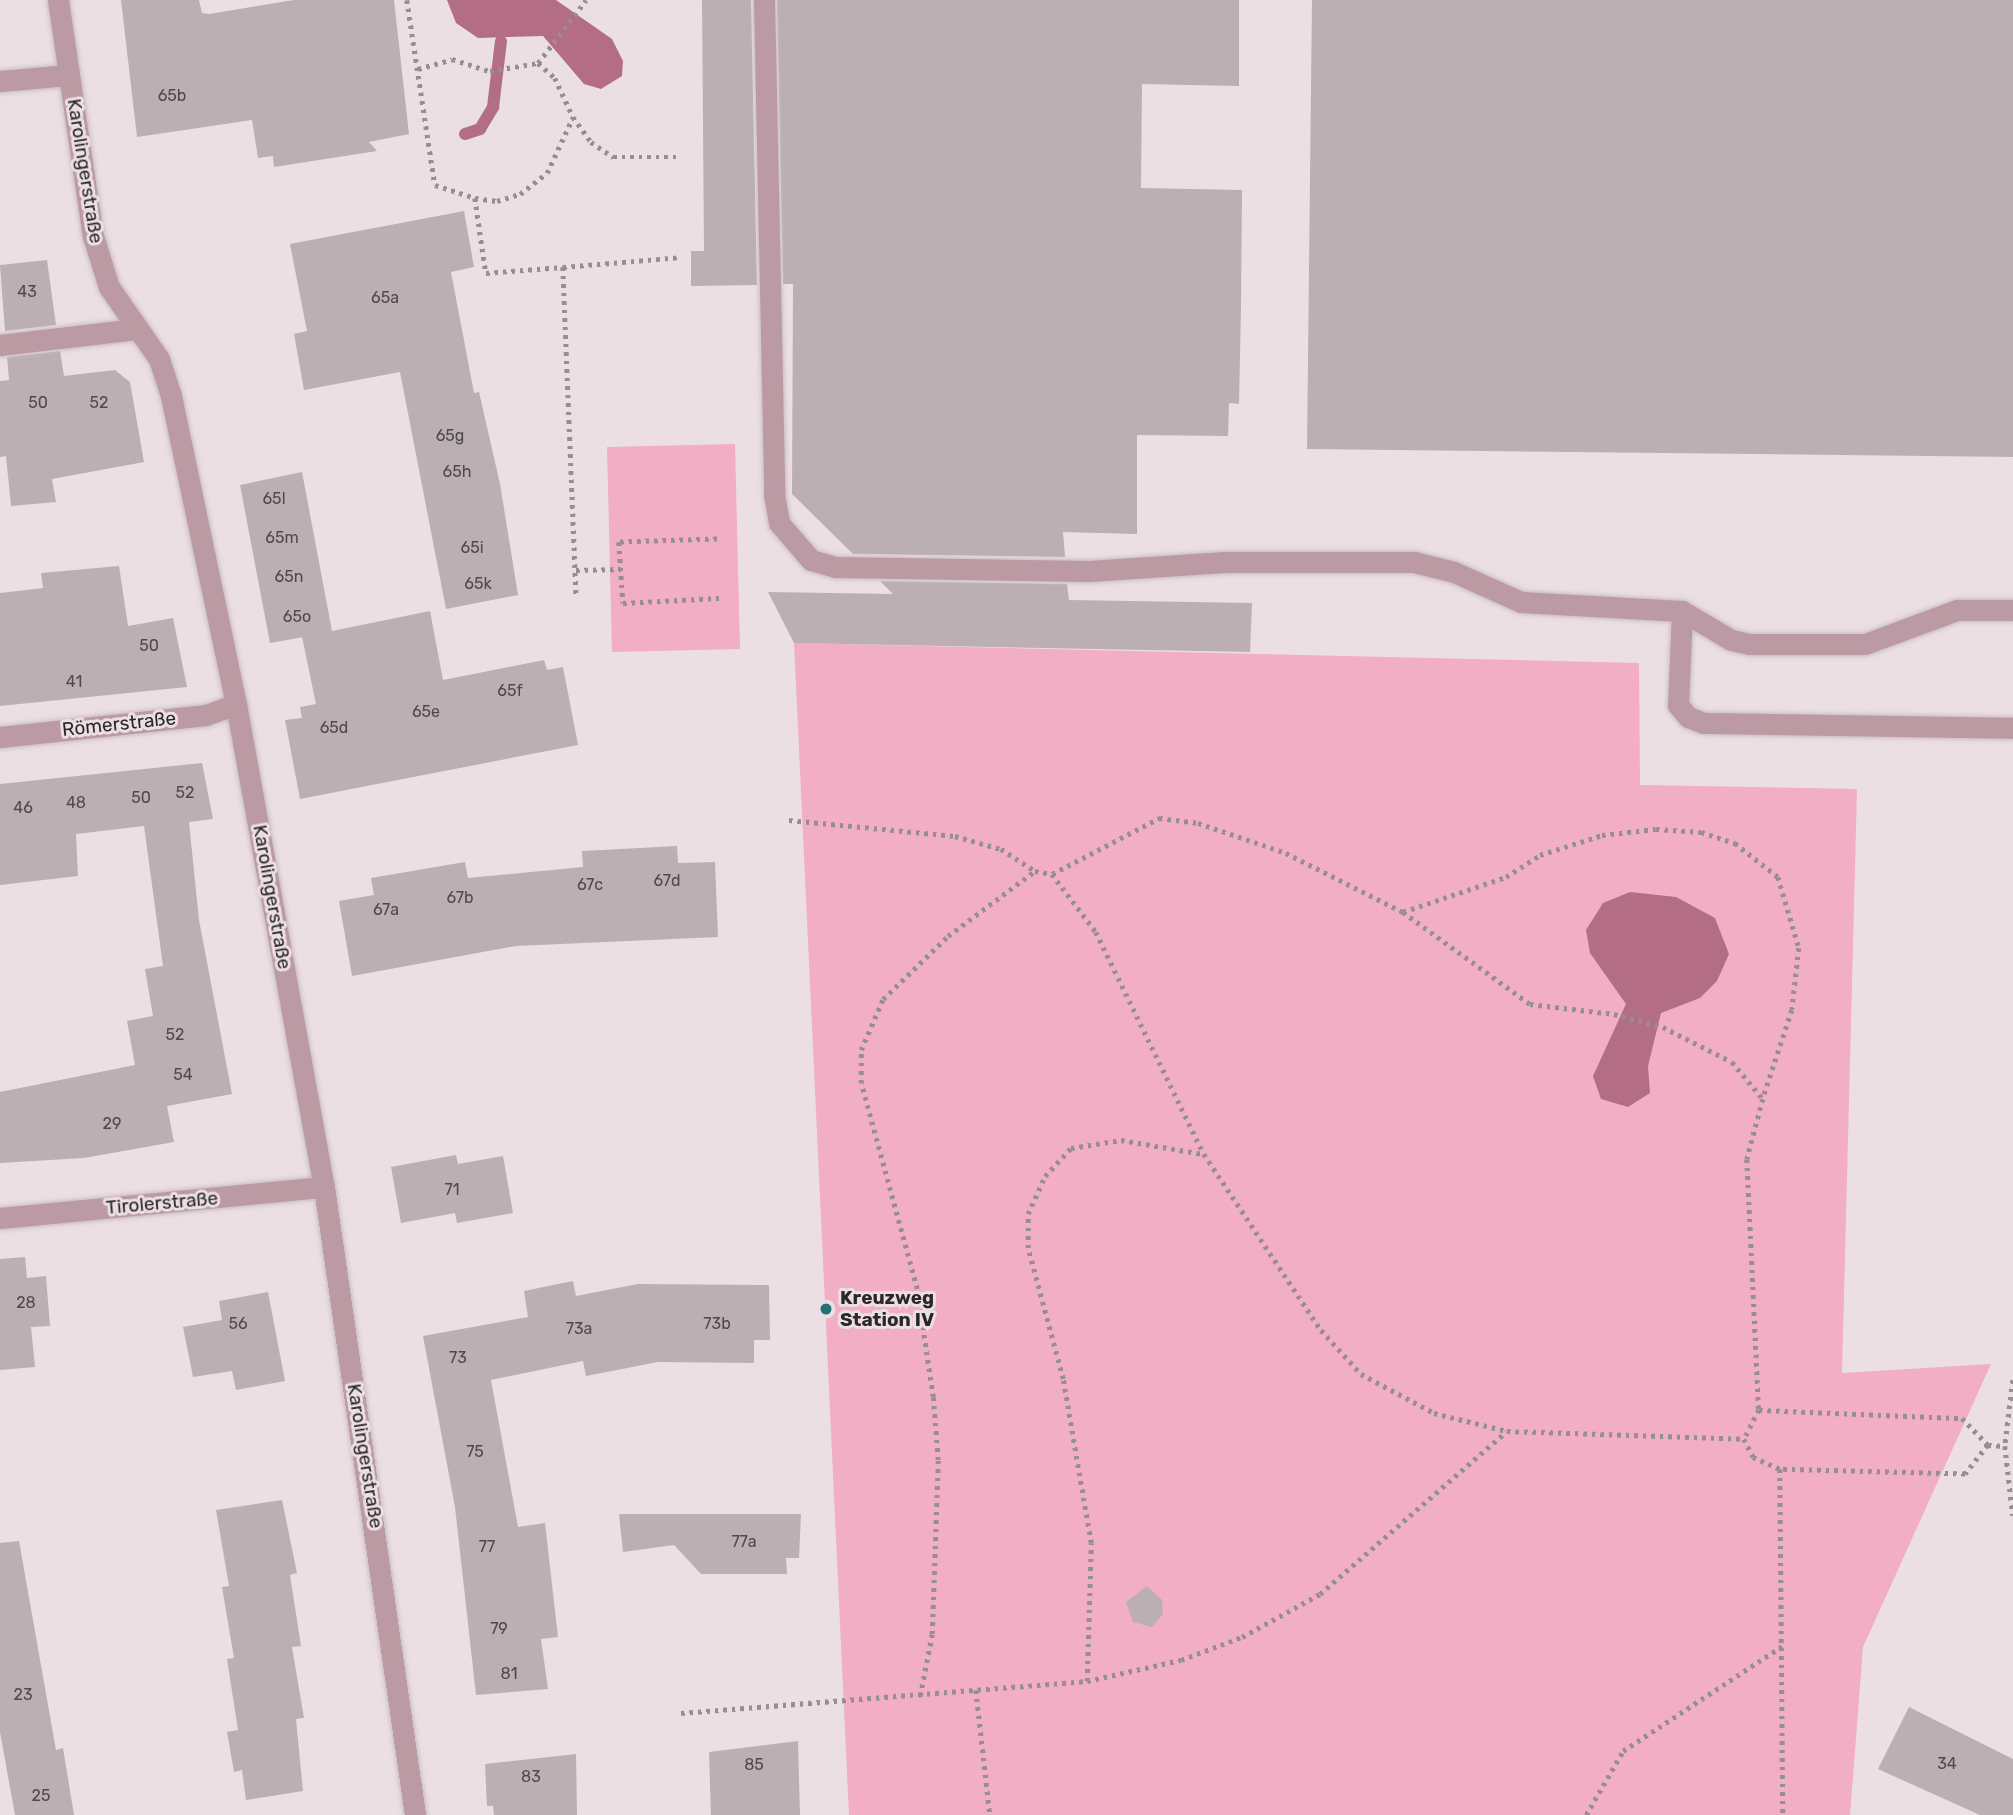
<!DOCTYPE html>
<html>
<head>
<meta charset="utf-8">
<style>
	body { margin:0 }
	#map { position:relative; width:2013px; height:1815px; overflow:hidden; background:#ecdfe3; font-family:Rubik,sans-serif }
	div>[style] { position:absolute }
	.green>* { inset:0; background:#f1aec4 }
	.water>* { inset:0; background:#b36e86 }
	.stream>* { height:12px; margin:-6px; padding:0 6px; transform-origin:6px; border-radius:6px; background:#b36e86 }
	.building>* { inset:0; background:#bbafb3 }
	.path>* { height:4.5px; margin-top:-2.25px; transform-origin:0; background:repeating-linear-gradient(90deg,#978e91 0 3.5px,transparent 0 8.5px) }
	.roads { filter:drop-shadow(0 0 2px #c9bec1) drop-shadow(0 0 2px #c9bec1) }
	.lane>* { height:21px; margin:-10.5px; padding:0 10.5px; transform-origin:10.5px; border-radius:10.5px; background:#bb9aa4 }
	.street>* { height:21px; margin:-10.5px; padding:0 10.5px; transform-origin:10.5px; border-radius:10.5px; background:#bb9aa4 }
	.dots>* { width:19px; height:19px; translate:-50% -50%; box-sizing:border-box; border:4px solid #ecdfe3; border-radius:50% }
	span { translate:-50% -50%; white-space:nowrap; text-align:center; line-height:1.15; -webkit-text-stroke:6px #ecdfe3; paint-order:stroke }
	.number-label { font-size:16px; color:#4f494b }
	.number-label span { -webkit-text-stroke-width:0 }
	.street-label { font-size:19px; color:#2b2728 }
	.poi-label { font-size:19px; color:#2b2728; font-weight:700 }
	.left { translate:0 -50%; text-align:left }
</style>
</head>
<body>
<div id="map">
	<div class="green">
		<div style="clip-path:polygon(735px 444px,740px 649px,612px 652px,607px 447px)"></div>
		<div style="clip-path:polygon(794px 643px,1639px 663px,1640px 785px,1857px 789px,1842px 1373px,1991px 1364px,1863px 1647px,1850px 1815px,849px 1815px)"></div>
	</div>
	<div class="water">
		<div style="clip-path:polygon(447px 0,556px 0,612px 39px,623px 61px,622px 76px,601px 89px,584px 84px,543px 36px,478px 38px,456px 23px)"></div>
		<div style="clip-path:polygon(1630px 892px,1676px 897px,1715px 918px,1729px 954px,1717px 981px,1700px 998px,1661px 1013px,1648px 1066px,1650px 1093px,1628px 1107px,1601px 1099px,1593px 1076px,1626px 1004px,1590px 953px,1586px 930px,1603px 903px)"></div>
	</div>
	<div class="stream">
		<div style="left:465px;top:134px;width:16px;rotate:-18deg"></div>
		<div style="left:480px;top:129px;width:26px;rotate:-59deg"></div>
		<div style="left:493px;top:107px;width:66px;rotate:-83.1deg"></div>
	</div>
	<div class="building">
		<div style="clip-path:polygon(121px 0,199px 0,202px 13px,209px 14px,294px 0,394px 0,409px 134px,369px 142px,377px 151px,274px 167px,273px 156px,258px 158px,252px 120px,137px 137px)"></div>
		<div style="clip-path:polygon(702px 0,751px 0,757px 285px,691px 286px,691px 251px,704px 251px)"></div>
		<div style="clip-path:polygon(777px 0,1239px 0,1239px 86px,1142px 84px,1141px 188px,1242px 190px,1241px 307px,1239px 404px,1229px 403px,1228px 436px,1137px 435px,1137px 534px,1063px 532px,1065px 557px,853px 554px,792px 494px,793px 284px,783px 284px)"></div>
		<div style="clip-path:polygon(1312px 0,2013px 0,2013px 457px,1307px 449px)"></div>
		<div style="clip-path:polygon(464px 211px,474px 267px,451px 272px,474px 393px,479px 392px,500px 484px,518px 595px,446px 609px,400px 372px,304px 390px,294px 334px,307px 331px,290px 244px)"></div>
		<div style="clip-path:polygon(47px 260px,56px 325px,5px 331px,0 265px)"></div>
		<div style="clip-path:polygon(60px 351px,64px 376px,115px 370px,130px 382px,144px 462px,52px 479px,56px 502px,11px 506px,6px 456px,0 457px,0 381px,9px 380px,7px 357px)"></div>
		<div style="clip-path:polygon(302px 472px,332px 631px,430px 611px,443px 680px,544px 660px,547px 670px,563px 667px,578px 745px,300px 799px,285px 720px,302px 718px,300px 707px,316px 704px,302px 637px,315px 635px,270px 643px,240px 485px)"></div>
		<div style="clip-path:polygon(119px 566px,128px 626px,173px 618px,187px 687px,0 706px,0 593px,43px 588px,41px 573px)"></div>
		<div style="clip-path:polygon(880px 581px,1067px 584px,1069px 600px,1252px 603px,1250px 652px,794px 643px,768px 592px,893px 594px)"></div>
		<div style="clip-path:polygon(202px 763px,213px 819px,189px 822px,199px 920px,232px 1094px,167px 1106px,174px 1142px,84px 1158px,0 1163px,0 1092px,135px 1065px,127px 1021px,153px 1016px,145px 969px,163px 966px,144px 826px,76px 834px,78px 876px,0 885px,0 784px)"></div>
		<div style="clip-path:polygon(677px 846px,678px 863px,715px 862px,718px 937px,516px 946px,352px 976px,339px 901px,374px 895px,371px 878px,465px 862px,468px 878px,583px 867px,582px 851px)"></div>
		<div style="clip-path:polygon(456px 1155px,458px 1164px,503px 1156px,513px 1213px,457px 1223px,455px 1213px,401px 1223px,391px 1167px)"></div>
		<div style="clip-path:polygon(25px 1257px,27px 1278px,46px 1276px,50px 1326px,31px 1327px,35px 1367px,0 1370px,0 1259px)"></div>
		<div style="clip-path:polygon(573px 1281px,576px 1296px,638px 1284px,769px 1285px,770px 1340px,754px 1340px,754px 1363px,658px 1362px,586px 1376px,583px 1361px,491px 1380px,518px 1527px,545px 1523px,558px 1637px,541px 1639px,548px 1689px,476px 1695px,455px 1507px,423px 1336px,528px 1317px,524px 1291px)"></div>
		<div style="clip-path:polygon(268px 1292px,285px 1381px,236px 1390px,232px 1371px,193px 1377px,183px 1327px,222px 1320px,219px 1301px)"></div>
		<div style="clip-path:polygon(282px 1500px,297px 1573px,290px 1575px,301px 1646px,292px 1647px,304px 1718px,296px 1719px,303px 1791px,246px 1800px,242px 1770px,234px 1772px,227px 1732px,238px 1730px,227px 1659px,234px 1658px,222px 1587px,229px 1586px,216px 1510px)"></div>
		<div style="clip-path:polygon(619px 1514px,801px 1514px,799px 1558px,786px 1558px,787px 1574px,701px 1574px,674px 1545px,623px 1552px)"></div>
		<div style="clip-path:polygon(19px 1541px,56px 1750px,63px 1748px,74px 1815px,15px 1815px,0 1732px,0 1543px)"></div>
		<div style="clip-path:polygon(1147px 1586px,1162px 1600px,1163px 1614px,1152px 1627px,1133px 1622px,1126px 1602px)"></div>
		<div style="clip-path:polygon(1909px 1707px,2013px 1759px,2013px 1815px,1980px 1815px,1878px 1769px)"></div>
		<div style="clip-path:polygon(798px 1741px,800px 1815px,711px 1815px,709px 1752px)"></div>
		<div style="clip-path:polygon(576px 1754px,577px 1815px,494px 1815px,493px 1806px,487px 1806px,485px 1764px)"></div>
	</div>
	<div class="path">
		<div style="left:407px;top:0;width:187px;rotate:81.4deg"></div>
		<div style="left:435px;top:185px;width:42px;rotate:18deg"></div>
		<div style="left:475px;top:198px;width:76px;rotate:81.7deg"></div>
		<div style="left:486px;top:273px;width:77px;rotate:-4.5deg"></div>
		<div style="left:563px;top:267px;width:327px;rotate:87.7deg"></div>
		<div style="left:538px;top:63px;width:79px;rotate:-52.7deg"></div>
		<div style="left:418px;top:69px;width:35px;rotate:-16deg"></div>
		<div style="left:452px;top:59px;width:40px;rotate:18deg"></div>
		<div style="left:490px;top:71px;width:49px;rotate:-9.5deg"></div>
		<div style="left:538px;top:63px;width:23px;rotate:41deg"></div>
		<div style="left:555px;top:78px;width:43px;rotate:65.2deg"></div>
		<div style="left:475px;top:198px;width:22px;rotate:8deg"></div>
		<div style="left:497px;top:201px;width:24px;rotate:-17deg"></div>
		<div style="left:520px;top:194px;width:34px;rotate:-38deg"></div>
		<div style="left:547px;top:173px;width:62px;rotate:-65.1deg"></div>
		<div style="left:573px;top:117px;width:31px;rotate:54deg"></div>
		<div style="left:591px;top:142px;width:27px;rotate:34deg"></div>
		<div style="left:613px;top:157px;width:68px"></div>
		<div style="left:563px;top:267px;width:118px;rotate:-4.8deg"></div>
		<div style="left:717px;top:539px;width:98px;rotate:178.2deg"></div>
		<div style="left:619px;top:542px;width:61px;rotate:86.2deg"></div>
		<div style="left:623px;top:603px;width:96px;rotate:-3deg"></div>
		<div style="left:576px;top:570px;width:45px;rotate:-1.3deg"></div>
		<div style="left:789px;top:820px;width:167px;rotate:5.5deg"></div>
		<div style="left:955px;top:836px;width:48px;rotate:15.8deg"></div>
		<div style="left:1001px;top:849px;width:40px;rotate:32.9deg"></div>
		<div style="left:1052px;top:874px;width:73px;rotate:52.8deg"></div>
		<div style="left:1096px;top:932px;width:247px;rotate:64.1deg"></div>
		<div style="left:1204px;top:1154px;width:211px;rotate:56.4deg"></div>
		<div style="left:1321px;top:1330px;width:59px;rotate:47.7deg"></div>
		<div style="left:1361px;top:1374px;width:83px;rotate:28.1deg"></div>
		<div style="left:1434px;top:1413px;width:75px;rotate:13.9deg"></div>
		<div style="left:1507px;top:1431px;width:237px;rotate:1.9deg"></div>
		<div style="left:1403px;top:912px;width:109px;rotate:-18.8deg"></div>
		<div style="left:1506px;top:877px;width:40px;rotate:-32.9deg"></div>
		<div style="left:1540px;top:855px;width:65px;rotate:-17.9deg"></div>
		<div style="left:1602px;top:835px;width:54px;rotate:-6.3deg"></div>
		<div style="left:1656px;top:829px;width:45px;rotate:3.8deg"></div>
		<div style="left:1701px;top:832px;width:36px;rotate:18deg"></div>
		<div style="left:1735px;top:843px;width:55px;rotate:38.3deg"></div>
		<div style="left:1778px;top:877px;width:74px;rotate:73.5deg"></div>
		<div style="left:1799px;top:948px;width:62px;rotate:96.4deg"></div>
		<div style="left:1792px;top:1010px;width:93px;rotate:108.2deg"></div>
		<div style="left:2013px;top:1380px;width:66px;rotate:96.9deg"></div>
		<div style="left:2005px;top:1446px;width:70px;rotate:83.5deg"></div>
		<div style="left:1759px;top:1410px;width:203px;rotate:2.3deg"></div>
		<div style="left:1962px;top:1418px;width:37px;rotate:46deg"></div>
		<div style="left:1988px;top:1445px;width:37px;rotate:128deg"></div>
		<div style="left:1965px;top:1474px;width:185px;rotate:-178.5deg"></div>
		<div style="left:1744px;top:1439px;width:20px;rotate:63deg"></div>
		<div style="left:1753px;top:1457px;width:30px;rotate:24deg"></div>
		<div style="left:1780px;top:1469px;width:346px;rotate:89.5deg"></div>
		<div style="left:1988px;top:1445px;width:17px;rotate:3deg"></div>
		<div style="left:1087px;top:1681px;width:138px;rotate:-88.3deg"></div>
		<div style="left:1091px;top:1543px;width:166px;rotate:-99.7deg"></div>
		<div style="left:1063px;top:1379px;width:136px;rotate:-105deg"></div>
		<div style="left:1028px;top:1248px;width:34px;rotate:-90deg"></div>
		<div style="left:1028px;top:1214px;width:42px;rotate:-65.9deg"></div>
		<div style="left:1045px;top:1176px;width:38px;rotate:-47deg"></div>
		<div style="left:1071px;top:1148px;width:51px;rotate:-9.1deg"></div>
		<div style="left:1121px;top:1140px;width:83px;rotate:9.7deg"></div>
		<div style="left:976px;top:1690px;width:126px;rotate:83.6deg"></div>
		<div style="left:920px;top:1696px;width:63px;rotate:-79deg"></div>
		<div style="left:932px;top:1634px;width:174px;rotate:-88deg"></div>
		<div style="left:938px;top:1460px;width:63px;rotate:-94.5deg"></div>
		<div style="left:933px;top:1397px;width:109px;rotate:-98.4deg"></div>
		<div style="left:917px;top:1289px;width:213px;rotate:-105.2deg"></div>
		<div style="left:861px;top:1083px;width:33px;rotate:-90deg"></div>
		<div style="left:861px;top:1050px;width:56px;rotate:-66.7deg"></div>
		<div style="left:883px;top:999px;width:91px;rotate:-44.1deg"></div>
		<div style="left:948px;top:936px;width:109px;rotate:-36.8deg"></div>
		<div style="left:1035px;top:871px;width:17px;rotate:10deg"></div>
		<div style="left:1052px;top:874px;width:121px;rotate:-27.6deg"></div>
		<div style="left:1159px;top:818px;width:39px;rotate:7deg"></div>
		<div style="left:1198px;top:823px;width:93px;rotate:18.8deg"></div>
		<div style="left:1286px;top:853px;width:131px;rotate:26.8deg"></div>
		<div style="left:1403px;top:912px;width:157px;rotate:35.9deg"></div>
		<div style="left:1530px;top:1004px;width:85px;rotate:6.8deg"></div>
		<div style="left:1614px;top:1014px;width:51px;rotate:14.9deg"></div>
		<div style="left:1663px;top:1027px;width:77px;rotate:26.9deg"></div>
		<div style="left:1732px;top:1062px;width:48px;rotate:50deg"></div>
		<div style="left:1763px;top:1099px;width:62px;rotate:104.9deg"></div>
		<div style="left:1747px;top:1159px;width:251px;rotate:87.3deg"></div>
		<div style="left:1759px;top:1410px;width:33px;rotate:117deg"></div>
		<div style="left:681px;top:1713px;width:407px;rotate:-4.5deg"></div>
		<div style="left:1087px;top:1681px;width:96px;rotate:-12.6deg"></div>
		<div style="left:1181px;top:1660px;width:65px;rotate:-20.7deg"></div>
		<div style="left:1242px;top:1637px;width:89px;rotate:-28.9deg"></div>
		<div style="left:1320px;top:1594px;width:247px;rotate:-41.1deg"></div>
		<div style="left:1586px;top:1815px;width:74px;rotate:-60deg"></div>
		<div style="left:1623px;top:1751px;width:191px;rotate:-33.4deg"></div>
	</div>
	<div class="roads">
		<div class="lane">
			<div style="left:764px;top:0;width:494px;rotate:88.8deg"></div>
			<div style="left:774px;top:494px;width:29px;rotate:80deg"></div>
			<div style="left:779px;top:523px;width:49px;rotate:49.1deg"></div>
			<div style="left:811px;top:560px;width:26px;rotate:16deg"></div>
			<div style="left:836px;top:567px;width:253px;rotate:0.9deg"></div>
			<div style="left:1089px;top:571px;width:136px;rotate:-3.8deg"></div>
			<div style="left:1225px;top:562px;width:189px"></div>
			<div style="left:1414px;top:562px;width:41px;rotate:14deg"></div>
			<div style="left:1454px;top:572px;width:73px;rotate:24.1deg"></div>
			<div style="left:1521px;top:602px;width:161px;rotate:3.2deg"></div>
			<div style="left:1682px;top:611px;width:57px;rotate:30.6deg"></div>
			<div style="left:1731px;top:640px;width:19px;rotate:12deg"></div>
			<div style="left:1750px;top:644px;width:115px"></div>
			<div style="left:1865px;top:644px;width:98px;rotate:-20.3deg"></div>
			<div style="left:1957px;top:610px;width:56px"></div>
			<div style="left:0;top:81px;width:69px;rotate:-5deg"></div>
			<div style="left:1682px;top:611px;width:94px;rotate:92.4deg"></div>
			<div style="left:1678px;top:705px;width:16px;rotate:50deg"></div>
			<div style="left:1688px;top:717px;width:17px;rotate:21deg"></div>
			<div style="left:1704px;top:723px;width:309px;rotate:0.9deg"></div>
		</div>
		<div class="street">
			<div style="left:58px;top:0;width:239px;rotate:81.6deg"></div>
			<div style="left:93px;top:236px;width:53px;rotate:72.6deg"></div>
			<div style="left:109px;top:287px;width:88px;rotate:55.2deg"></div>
			<div style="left:159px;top:359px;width:39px;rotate:72deg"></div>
			<div style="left:171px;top:396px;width:315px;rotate:78.1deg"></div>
			<div style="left:236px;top:704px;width:491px;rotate:79.7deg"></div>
			<div style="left:324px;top:1187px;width:635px;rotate:81.75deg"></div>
			<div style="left:0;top:345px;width:137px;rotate:-6.7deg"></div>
			<div style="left:0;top:737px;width:207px;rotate:-6.1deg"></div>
			<div style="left:206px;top:715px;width:32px;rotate:-20deg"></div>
			<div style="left:0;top:1218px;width:325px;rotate:-5.5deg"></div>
		</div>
	</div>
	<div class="dots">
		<div style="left:826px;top:1309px;background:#256f78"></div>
	</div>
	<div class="number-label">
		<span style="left:172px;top:96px">65b</span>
		<span style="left:27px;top:292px">43</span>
		<span style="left:385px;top:298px">65a</span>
		<span style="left:38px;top:403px">50</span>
		<span style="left:99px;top:403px">52</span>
		<span style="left:450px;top:436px">65g</span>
		<span style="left:457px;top:472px">65h</span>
		<span style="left:274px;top:499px">65l</span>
		<span style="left:282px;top:538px">65m</span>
		<span style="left:472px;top:548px">65i</span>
		<span style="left:289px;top:577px">65n</span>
		<span style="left:478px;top:584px">65k</span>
		<span style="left:297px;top:617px">65o</span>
		<span style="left:149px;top:646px">50</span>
		<span style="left:74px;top:682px">41</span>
		<span style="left:510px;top:691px">65f</span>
		<span style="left:426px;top:712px">65e</span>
		<span style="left:334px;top:728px">65d</span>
		<span style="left:185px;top:793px">52</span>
		<span style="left:141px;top:798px">50</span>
		<span style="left:76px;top:803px">48</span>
		<span style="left:23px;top:808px">46</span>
		<span style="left:667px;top:881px">67d</span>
		<span style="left:590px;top:885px">67c</span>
		<span style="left:460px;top:898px">67b</span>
		<span style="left:386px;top:910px">67a</span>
		<span style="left:175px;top:1035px">52</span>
		<span style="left:183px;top:1075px">54</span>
		<span style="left:112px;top:1124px">29</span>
		<span style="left:452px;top:1190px">71</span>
		<span style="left:26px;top:1303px">28</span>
		<span style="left:238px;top:1324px">56</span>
		<span style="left:717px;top:1324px">73b</span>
		<span style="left:579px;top:1329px">73a</span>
		<span style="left:458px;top:1358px">73</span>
		<span style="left:475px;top:1452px">75</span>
		<span style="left:744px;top:1542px">77a</span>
		<span style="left:487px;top:1547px">77</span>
		<span style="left:499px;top:1629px">79</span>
		<span style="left:509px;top:1674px">81</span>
		<span style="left:23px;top:1695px">23</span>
		<span style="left:1947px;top:1764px">34</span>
		<span style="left:754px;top:1765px">85</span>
		<span style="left:531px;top:1777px">83</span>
		<span style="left:41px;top:1796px">25</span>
	</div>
	<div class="street-label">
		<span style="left:85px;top:171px;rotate:81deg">Karolingerstraße</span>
		<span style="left:119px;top:724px;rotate:-6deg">Römerstraße</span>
		<span style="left:272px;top:897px;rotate:80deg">Karolingerstraße</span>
		<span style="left:162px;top:1203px;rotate:-5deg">Tirolerstraße</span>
		<span style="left:365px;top:1456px;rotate:81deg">Karolingerstraße</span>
	</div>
	<div class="poi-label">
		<span class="left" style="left:840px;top:1309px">Kreuzweg<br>Station IV</span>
	</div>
</div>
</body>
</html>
